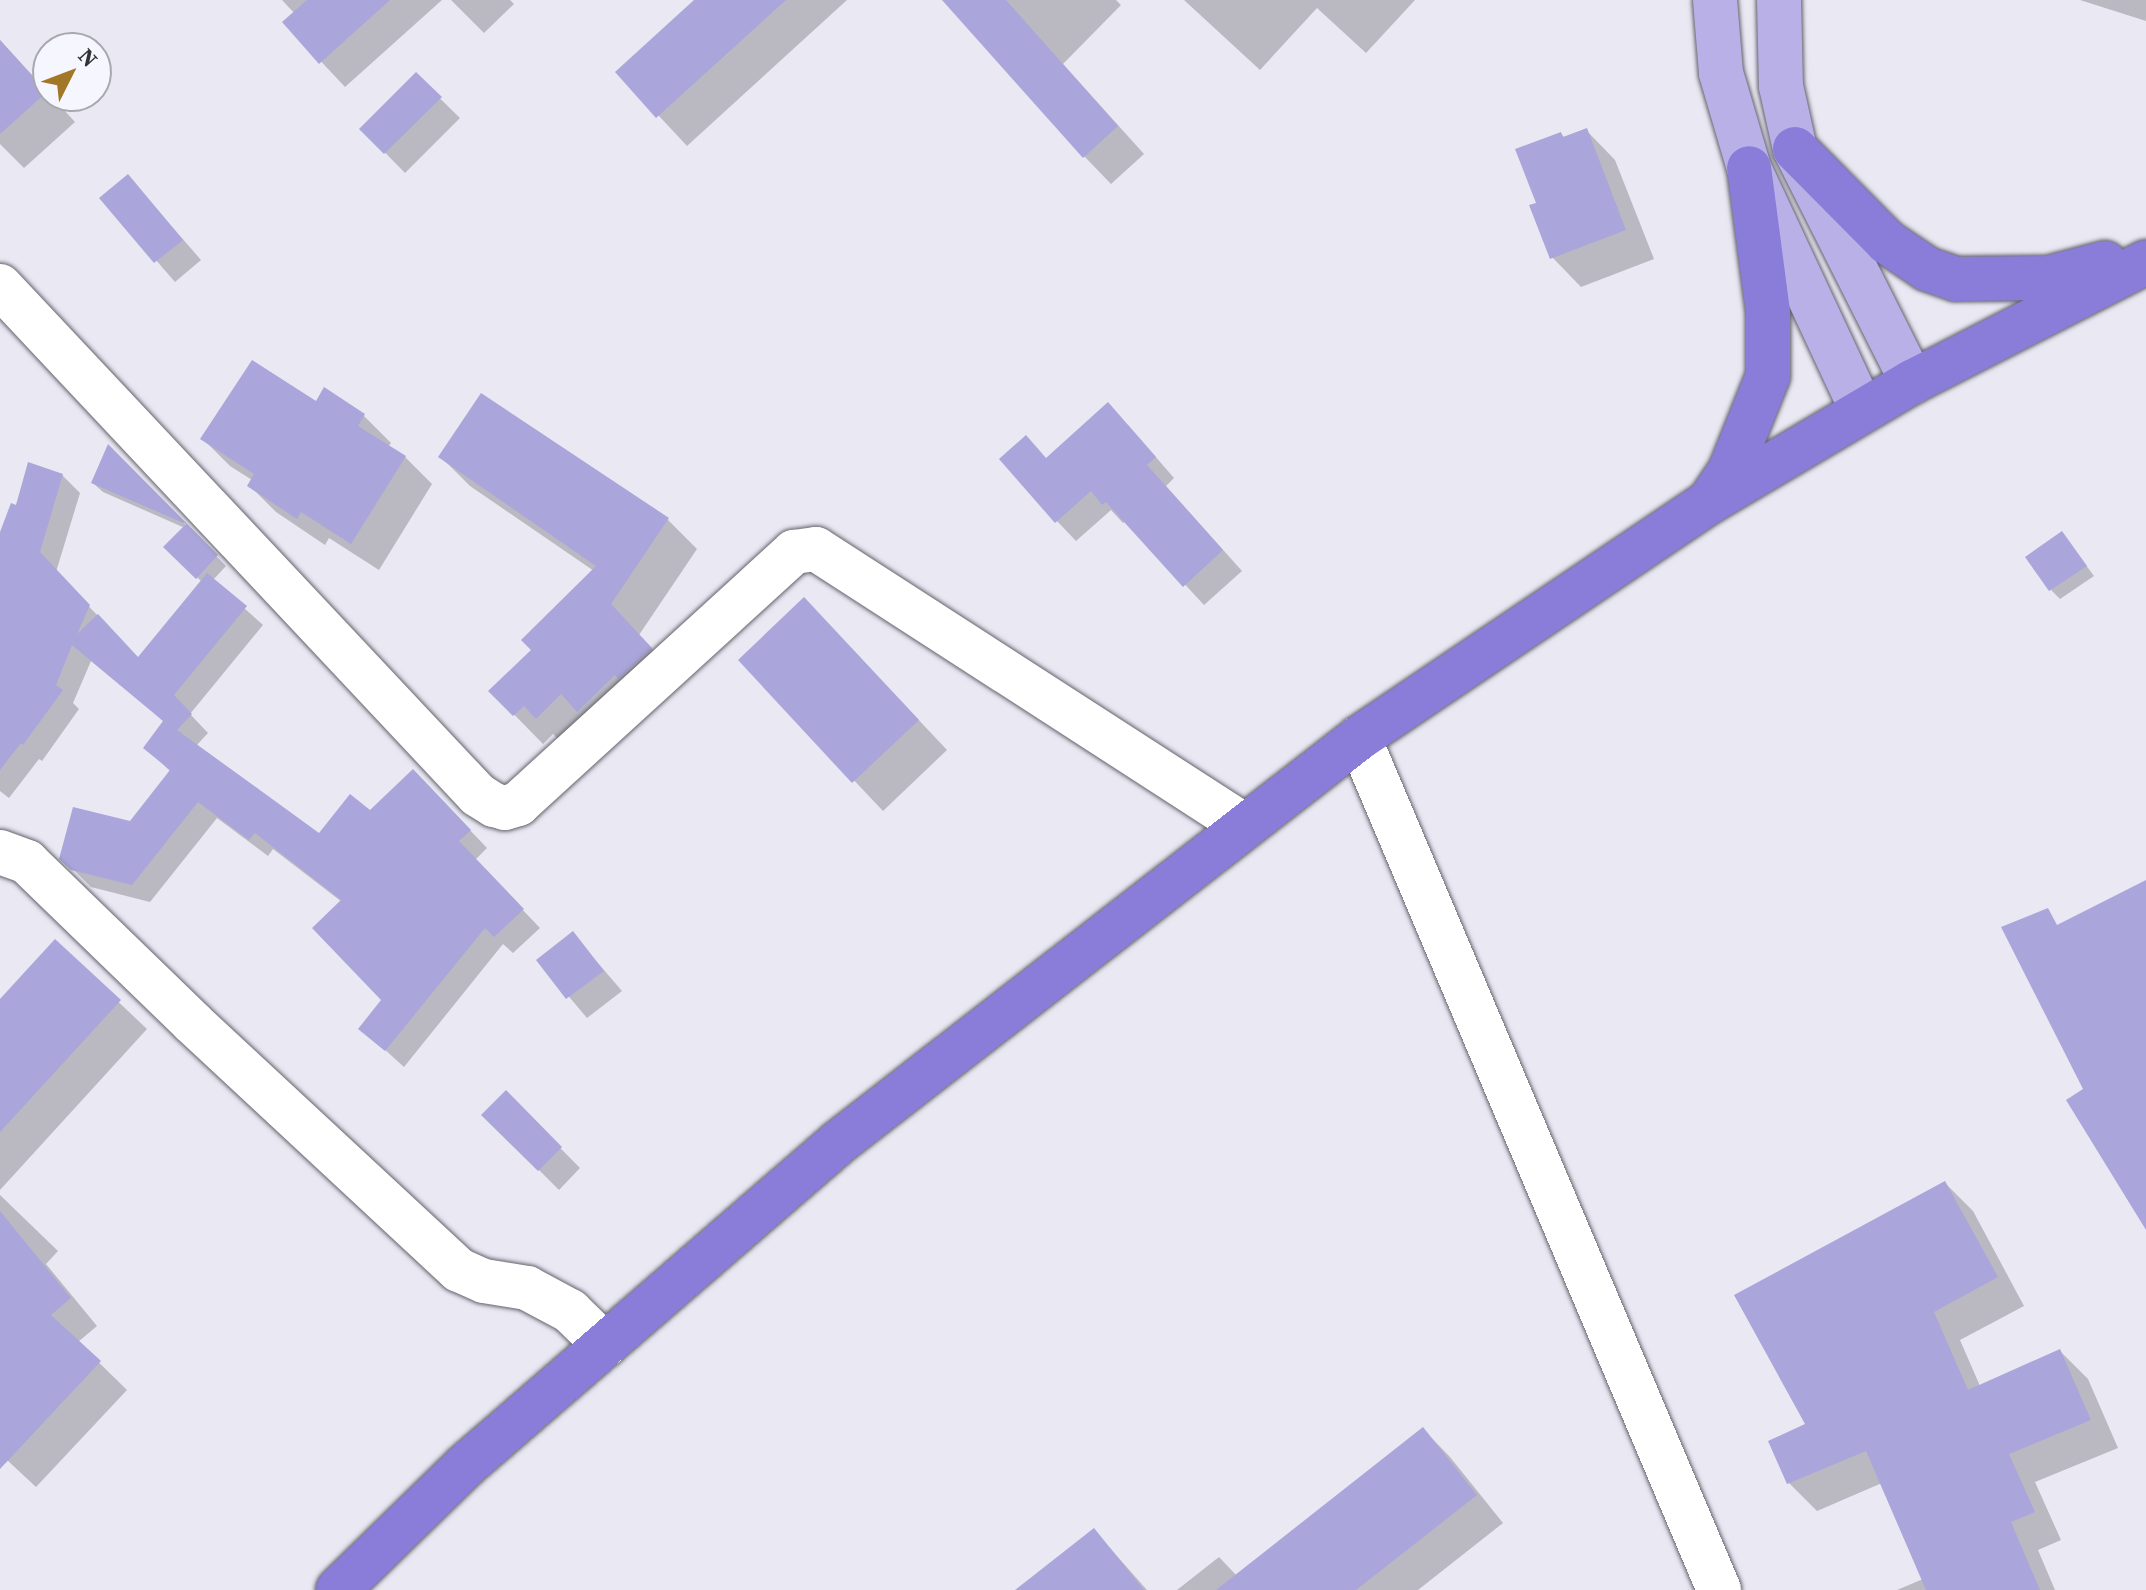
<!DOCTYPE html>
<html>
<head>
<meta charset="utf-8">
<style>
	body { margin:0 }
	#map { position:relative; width:2146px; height:1590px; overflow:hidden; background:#e9e8f3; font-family:"Source Serif 4",serif }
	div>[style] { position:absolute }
	.shadow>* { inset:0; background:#0003 }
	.building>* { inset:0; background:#aaa5da }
	.roads { filter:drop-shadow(0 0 2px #64636c) drop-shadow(0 0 2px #64636c) }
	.minor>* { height:44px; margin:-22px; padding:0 22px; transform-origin:22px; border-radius:22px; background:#fff }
	.major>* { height:44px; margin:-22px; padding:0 22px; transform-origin:22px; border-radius:22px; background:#b9b0e8 }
	.highway>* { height:44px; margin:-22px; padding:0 22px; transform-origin:22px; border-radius:22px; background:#8a7cd9 }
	span { translate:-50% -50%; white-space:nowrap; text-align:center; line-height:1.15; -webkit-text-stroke:7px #f6f6fe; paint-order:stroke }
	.north { position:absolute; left:32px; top:32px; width:80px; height:80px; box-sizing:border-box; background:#f6f6fe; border:2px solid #a8a8ae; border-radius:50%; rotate:48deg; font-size:22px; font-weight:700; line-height:32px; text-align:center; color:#323236 }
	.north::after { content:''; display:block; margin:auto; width:28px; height:36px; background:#a37728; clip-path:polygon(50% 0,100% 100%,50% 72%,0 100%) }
</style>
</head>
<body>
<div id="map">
	<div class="shadow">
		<div style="clip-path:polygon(282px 0,442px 0,345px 87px,285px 23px,295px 14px)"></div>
		<div style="clip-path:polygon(451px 0,510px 0,514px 4px,484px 33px)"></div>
		<div style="clip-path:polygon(697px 0,847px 0,687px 146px,618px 72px)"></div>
		<div style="clip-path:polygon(954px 0,1116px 0,1121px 5px,1063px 64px,1144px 154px,1111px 184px,1084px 156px)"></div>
		<div style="clip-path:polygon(1184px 0,1415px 0,1366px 53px,1317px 8px,1260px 70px)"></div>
		<div style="clip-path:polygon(2080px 0,2146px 0,2146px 21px)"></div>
		<div style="clip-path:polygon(0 40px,75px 122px,24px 168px,0 144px)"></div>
		<div style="clip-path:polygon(416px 75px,460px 118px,405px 173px,362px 129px)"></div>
		<div style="clip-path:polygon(1586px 130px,1615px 160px,1654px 259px,1581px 287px,1552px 257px,1538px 204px,1561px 134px,1565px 138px)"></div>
		<div style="clip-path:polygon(128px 176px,201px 260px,175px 282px,102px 198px)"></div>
		<div style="clip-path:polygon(325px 390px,364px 416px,391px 443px,388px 447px,405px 457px,432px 484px,379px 570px,329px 538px,325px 545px,276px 512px,249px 485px,252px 480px,230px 466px,203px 439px,316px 403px)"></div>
		<div style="clip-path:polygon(482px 396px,668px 520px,697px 549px,639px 635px,680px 678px,566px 747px,553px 734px,543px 744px,491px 691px,534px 650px,594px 571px,470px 486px,441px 457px)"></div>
		<div style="clip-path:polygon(1128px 425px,1174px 478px,1166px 486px,1242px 571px,1204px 605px,1126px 521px,1123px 523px,1111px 510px,1076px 541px,1057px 521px,1047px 459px)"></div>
		<div style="clip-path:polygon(109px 447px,226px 566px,213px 580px,263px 625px,190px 714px,208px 733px,196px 746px,319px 836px,431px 789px,487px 848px,475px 860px,540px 928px,513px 953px,503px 944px,404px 1067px,361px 1028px,384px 1000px,342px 902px,273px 849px,268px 856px,217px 818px,150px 902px,91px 887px,62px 858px,131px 823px,171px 772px,145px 747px,165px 722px,91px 661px,73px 703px,79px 709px,42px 761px,39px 759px,9px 798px,0 791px,0 538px,17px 508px,62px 475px,80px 493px,56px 572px,139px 659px,202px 582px,166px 547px,185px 528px,103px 492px,93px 483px)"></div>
		<div style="clip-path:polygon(2062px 533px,2094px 576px,2060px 599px,2051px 590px)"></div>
		<div style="clip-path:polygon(833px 629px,947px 750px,883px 811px,740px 660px)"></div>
		<div style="clip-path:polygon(573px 934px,622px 991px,587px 1018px,539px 961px)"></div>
		<div style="clip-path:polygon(55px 942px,147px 1029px,0 1190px,0 1002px)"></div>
		<div style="clip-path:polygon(506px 1093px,580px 1168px,559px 1190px,484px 1115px)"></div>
		<div style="clip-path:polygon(1945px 1183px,1973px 1211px,2024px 1306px,1960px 1340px,1980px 1386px,2060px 1351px,2088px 1379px,2118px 1448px,2035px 1482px,2061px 1540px,2038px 1550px,2055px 1590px,1897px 1590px,1923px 1579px,1882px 1483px,1817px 1511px,1789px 1483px,1770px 1442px,1808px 1425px)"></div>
		<div style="clip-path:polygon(0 1195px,58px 1251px,46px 1264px,97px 1326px,78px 1342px,127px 1390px,36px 1487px,7px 1460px,0 1468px)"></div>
		<div style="clip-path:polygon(1423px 1429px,1450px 1457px,1503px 1523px,1418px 1590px,1177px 1590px,1219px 1557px,1237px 1576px)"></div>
		<div style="clip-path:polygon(1094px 1530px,1147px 1590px,1018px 1590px)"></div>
	</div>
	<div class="building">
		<div style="clip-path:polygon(307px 0,390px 0,319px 64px,282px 22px)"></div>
		<div style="clip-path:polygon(694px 0,786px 0,656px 118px,615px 72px)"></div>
		<div style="clip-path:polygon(942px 0,1006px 0,1118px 126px,1083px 158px)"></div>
		<div style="clip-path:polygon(0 40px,47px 92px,0 134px)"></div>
		<div style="clip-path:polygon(416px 72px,442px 97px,384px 154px,359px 129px)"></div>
		<div style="clip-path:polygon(1587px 128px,1626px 230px,1550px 259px,1529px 205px,1536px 203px,1515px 149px,1561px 132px,1563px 137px)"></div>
		<div style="clip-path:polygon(128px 174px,183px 240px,154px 263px,99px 198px)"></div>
		<div style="clip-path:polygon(252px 360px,316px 401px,324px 387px,365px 414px,358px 426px,406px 456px,351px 544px,301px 512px,297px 519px,247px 486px,254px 474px,200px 439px)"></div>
		<div style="clip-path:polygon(481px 393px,669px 518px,611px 604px,652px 648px,618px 679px,615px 675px,577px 712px,561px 694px,536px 719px,524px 706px,513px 716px,488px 691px,531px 650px,521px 640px,596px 566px,438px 457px)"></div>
		<div style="clip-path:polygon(1108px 402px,1156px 457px,1147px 465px,1223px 550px,1183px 587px,1106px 502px,1102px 505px,1091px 491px,1055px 523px,999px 459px,1026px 435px,1046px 458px)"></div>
		<div style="clip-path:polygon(108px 444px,218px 555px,196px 579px,163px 547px,186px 524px,91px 483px)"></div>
		<div style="clip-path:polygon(28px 462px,63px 474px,40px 552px,90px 605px,77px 634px,98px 614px,138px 657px,207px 573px,247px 606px,174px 695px,192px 714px,177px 730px,319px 833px,350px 794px,370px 810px,413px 769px,471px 830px,459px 841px,524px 909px,494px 937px,485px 928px,385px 1051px,358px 1029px,381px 1000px,312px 928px,341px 900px,255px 833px,249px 840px,198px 802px,132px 885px,71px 870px,59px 859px,73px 807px,130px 821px,170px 770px,143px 748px,163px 721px,72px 645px,56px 685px,63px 690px,23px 745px,21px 743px,0 770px,0 532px,11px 503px,16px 505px)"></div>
		<div style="clip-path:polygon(2062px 531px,2087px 566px,2049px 591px,2025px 557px)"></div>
		<div style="clip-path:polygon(804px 597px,919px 720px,852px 783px,738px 660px)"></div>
		<div style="clip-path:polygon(2146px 880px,2146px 1230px,2066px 1100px,2083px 1089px,2001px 927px,2048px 908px,2057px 925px)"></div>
		<div style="clip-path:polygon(573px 931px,604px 971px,566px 999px,536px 960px)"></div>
		<div style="clip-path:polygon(55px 939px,121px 1000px,0 1132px,0 999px)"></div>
		<div style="clip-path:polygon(506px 1090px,562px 1147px,538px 1171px,481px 1115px)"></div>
		<div style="clip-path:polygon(1945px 1181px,1998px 1277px,1934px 1312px,1968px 1390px,2060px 1349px,2091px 1420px,2009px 1454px,2035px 1512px,2011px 1522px,2040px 1590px,1926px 1590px,1866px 1451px,1787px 1484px,1768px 1441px,1805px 1424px,1734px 1295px)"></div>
		<div style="clip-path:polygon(0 1211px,71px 1298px,51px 1315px,101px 1361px,0 1469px)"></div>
		<div style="clip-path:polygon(1423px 1427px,1477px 1495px,1356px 1590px,1216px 1590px)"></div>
		<div style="clip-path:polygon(1094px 1528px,1144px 1590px,1015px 1590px)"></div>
	</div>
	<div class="roads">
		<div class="minor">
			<div style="left:0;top:286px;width:698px;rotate:46.8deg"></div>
			<div style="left:478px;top:795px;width:19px;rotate:32deg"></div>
			<div style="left:494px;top:805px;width:11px;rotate:15deg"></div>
			<div style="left:505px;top:808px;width:14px;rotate:-17deg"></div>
			<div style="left:518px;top:804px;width:374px;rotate:-42.4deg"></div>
			<div style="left:794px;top:552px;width:22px;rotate:-8deg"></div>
			<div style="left:816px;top:549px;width:511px;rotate:32.85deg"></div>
			<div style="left:1359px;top:738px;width:925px;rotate:67.09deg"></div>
			<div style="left:0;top:852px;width:29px;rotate:20deg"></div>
			<div style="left:27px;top:862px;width:231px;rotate:44.1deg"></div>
			<div style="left:193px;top:1023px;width:363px;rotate:42.9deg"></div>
			<div style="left:459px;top:1270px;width:27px;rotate:24deg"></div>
			<div style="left:484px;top:1281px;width:44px;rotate:9.2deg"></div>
			<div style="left:527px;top:1288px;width:49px;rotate:28.1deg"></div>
			<div style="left:570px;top:1311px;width:49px;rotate:44.2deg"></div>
		</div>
		<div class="major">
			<div style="left:1715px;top:0;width:73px;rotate:85.3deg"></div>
			<div style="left:1721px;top:73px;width:99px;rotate:73.6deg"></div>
			<div style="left:1749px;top:168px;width:267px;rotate:65deg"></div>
			<div style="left:1779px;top:0;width:86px;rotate:88.7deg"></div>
			<div style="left:1781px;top:86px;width:65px;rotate:77.5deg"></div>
			<div style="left:1795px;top:149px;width:261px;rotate:63.3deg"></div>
		</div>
		<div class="highway">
			<div style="left:1795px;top:149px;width:131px;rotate:45.3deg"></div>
			<div style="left:1887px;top:242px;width:48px;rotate:34deg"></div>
			<div style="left:1927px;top:269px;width:31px;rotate:19deg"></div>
			<div style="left:1956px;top:279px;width:92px;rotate:-0.6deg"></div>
			<div style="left:2048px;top:278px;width:59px;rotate:-14.7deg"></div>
			<div style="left:1711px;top:499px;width:34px;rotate:-56deg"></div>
			<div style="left:1730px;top:471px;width:102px;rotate:-68.2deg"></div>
			<div style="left:1768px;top:376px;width:64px;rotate:-90deg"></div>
			<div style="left:1768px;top:312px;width:145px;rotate:-97.5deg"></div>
			<div style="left:338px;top:1590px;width:177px;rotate:-44.3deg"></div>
			<div style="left:465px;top:1466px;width:495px;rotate:-40.9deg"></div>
			<div style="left:839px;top:1142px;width:658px;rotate:-37.84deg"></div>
			<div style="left:1359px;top:738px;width:422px;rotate:-34deg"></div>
			<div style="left:1709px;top:502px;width:236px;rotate:-30.6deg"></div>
			<div style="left:1912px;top:382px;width:263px;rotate:-27.1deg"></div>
		</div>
	</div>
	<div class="north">N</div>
</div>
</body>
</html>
